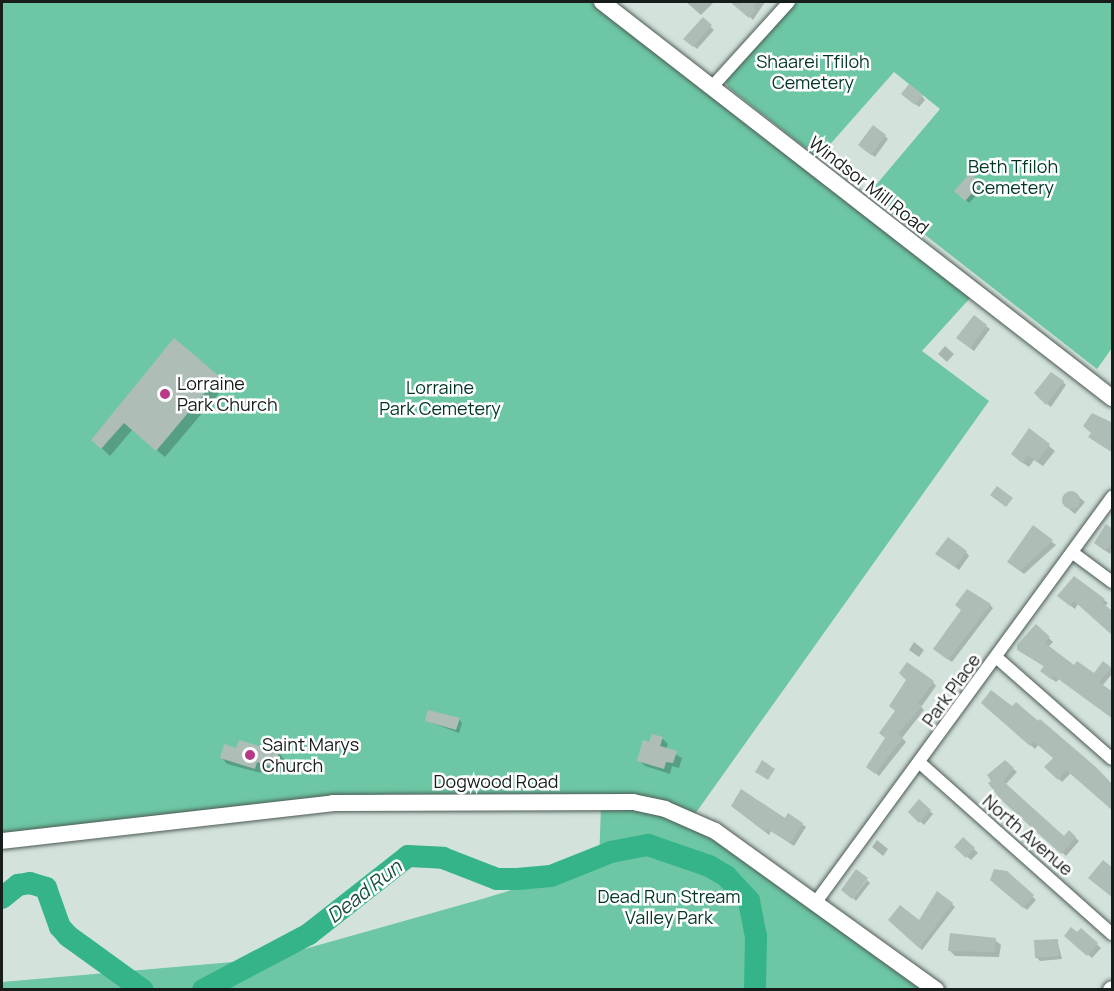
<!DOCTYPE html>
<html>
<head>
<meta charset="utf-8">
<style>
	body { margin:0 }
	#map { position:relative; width:1114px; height:991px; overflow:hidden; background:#d3e3db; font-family:Manrope,sans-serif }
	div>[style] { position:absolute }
	.green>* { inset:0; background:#6dc7a4 }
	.shadow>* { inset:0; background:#0003 }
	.river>* { height:22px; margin:-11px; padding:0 11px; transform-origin:11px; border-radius:11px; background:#35b48a }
	.building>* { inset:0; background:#aebeb7 }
	.round { border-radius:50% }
	.roads { filter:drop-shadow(0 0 2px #4d5a54) drop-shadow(0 0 2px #4d5a54) }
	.street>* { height:12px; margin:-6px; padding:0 6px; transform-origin:6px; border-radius:6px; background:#fff }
	.secondary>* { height:16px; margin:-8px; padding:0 8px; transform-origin:8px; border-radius:8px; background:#fff }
	.dots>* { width:16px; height:16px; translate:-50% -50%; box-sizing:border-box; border:3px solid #fff; border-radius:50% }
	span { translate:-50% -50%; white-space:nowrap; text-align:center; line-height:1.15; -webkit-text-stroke:5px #fff; paint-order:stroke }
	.park-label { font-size:18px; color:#003626 }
	.street-label { font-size:18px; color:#171d1a }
	.poi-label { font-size:18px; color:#171d1a }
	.left { translate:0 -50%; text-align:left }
	.water-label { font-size:20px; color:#1c4e3c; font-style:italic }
	.frame { position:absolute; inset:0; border:3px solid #171d1a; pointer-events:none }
</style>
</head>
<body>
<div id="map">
	<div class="green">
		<div style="clip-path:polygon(2px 2px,591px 2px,971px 297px,922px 351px,989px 401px,695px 814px,602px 794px,387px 794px,288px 800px,2px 835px)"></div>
		<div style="clip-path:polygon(795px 2px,1112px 2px,1112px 348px,1097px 369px,870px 192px,940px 109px,894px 72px,818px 158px,728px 87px,725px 79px)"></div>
		<div style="clip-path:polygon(601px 806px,660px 813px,719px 841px,924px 990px,2px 990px,2px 982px,269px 959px,482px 899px,599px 863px)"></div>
	</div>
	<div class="shadow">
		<div style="clip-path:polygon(686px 2px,714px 2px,701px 15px)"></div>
		<div style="clip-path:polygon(736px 2px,765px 2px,753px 20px)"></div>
		<div style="clip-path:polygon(703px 20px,714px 30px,697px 49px,685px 39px)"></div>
		<div style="clip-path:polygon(922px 96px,925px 100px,919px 107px,907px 97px)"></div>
		<div style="clip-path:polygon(885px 136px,888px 139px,875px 157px,863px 149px)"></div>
		<div style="clip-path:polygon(971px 175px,984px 187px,969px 203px,956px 191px)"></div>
		<div style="clip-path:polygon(986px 326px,990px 329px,974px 351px,962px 342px)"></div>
		<div style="clip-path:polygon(174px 340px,226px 385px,165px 457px,132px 430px,110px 456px,93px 440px)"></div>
		<div style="clip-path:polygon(945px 346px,954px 354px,947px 362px,938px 354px)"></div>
		<div style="clip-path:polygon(1063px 382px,1066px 385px,1051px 407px,1038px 397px,1036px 393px)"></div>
		<div style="clip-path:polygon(1029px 430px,1055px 451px,1043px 466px,1034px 460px,1029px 467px,1018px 460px)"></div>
		<div style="clip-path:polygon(1072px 491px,1085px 502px,1075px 514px,1062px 503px)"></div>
		<div style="clip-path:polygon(1033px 527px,1056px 545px,1024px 574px,1012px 565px)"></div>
		<div style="clip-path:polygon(1112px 530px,1112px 549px,1110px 554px,1095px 543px)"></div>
		<div style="clip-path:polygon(966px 552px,969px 556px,959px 570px,941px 557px)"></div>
		<div style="clip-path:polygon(1063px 600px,1104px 600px,1108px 603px,1104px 607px,1078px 604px,1075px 609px)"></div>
		<div style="clip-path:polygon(990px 605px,993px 608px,952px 662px,938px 652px)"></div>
		<div style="clip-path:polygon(1036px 626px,1053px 642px,1048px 647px,1074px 667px,1094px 675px,1111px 669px,1112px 674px,1102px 686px,1059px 679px,1056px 682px,1045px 674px,1045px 667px,1023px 653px)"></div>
		<div style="clip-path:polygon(914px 642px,924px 650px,919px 657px,909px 650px)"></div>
		<div style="clip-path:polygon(933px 682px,936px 686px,921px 707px,924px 710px,902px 738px,906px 742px,879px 776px,872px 770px,897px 711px)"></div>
		<div style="clip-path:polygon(1016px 704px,1070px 745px,1071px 773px,1062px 782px,1046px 767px,1055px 759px,1039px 744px,1035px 749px,986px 707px,1012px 708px)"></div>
		<div style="clip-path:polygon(459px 719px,462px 723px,459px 733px,427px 721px)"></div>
		<div style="clip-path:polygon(662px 738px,668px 744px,666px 749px,682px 758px,679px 768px,672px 766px,670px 774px,645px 766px,639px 760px,650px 744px)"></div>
		<div style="clip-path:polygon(237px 750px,279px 753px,284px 759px,281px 772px,263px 767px,261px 773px,227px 764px,222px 758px)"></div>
		<div style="clip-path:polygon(1005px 762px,1017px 772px,1005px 785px,1064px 838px,1069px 832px,1079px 841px,1066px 856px,1005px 803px,993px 781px)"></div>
		<div style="clip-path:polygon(919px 801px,933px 814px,924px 825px,910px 812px)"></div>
		<div style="clip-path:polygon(737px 809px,802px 824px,806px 827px,794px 846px,771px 831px,769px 835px)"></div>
		<div style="clip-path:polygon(963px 839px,978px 853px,971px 860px,956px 847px)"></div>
		<div style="clip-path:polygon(877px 840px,888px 849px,883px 856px,872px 847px)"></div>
		<div style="clip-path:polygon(1006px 872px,1036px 900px,1027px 910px,995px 884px)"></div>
		<div style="clip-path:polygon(867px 880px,870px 883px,856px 901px,853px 898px)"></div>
		<div style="clip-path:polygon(952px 904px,955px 907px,922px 950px,890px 920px,920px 923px)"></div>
		<div style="clip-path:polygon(1081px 930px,1101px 948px,1092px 958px,1066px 936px)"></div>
		<div style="clip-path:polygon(995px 940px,1001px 945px,999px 957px,955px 956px,949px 950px)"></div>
		<div style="clip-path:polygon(1057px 940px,1062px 959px,1040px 961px,1036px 957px)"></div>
	</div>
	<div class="river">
		<div style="left:2px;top:898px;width:21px;rotate:-39deg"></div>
		<div style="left:18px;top:885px;width:12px;rotate:-9deg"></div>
		<div style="left:30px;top:883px;width:17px;rotate:17deg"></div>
		<div style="left:46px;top:888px;width:41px;rotate:70.3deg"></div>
		<div style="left:60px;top:927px;width:12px;rotate:48deg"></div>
		<div style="left:68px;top:936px;width:92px;rotate:35.8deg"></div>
		<div style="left:203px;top:990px;width:120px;rotate:-27.8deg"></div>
		<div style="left:309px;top:934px;width:126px;rotate:-38.2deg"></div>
		<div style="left:408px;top:856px;width:35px;rotate:3deg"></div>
		<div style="left:443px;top:858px;width:58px;rotate:21.3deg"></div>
		<div style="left:497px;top:879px;width:20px"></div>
		<div style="left:517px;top:879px;width:34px;rotate:-5deg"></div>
		<div style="left:551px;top:876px;width:65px;rotate:-21.8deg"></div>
		<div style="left:611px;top:852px;width:38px;rotate:-11deg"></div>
		<div style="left:648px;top:845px;width:65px;rotate:19deg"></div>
		<div style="left:709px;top:866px;width:20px;rotate:30deg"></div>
		<div style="left:726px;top:876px;width:34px;rotate:47deg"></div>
		<div style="left:749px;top:901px;width:36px;rotate:79deg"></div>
		<div style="left:756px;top:936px;width:54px;rotate:91.1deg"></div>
	</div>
	<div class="building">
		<div style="clip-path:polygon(730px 2px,757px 2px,753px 7px,756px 10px,749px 18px)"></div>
		<div style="clip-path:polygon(703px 17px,712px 25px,693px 47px,683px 39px)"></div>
		<div style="clip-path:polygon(909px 84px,923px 95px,915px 105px,901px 94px)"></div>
		<div style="clip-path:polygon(873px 125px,886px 135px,871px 155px,858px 145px)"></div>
		<div style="clip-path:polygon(970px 173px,981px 183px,965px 201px,954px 191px)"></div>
		<div style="clip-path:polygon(974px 315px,987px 325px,970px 348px,956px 338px)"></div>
		<div style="clip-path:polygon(174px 338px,219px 376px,156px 451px,124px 423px,101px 449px,91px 440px)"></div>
		<div style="clip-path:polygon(1051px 372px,1064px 381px,1046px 405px,1034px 393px)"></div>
		<div style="clip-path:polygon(1092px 413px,1113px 423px,1113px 453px,1088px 437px,1091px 433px,1083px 426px)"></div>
		<div style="clip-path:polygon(1029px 428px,1050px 444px,1037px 462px,1028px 455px,1022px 463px,1011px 454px)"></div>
		<div style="clip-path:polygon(997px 486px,1013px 498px,1006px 507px,990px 495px)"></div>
		<div class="round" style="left:1062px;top:491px;width:18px;height:18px"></div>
		<div style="clip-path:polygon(1106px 524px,1113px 529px,1113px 541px,1105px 551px,1094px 543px)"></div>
		<div style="clip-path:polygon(1033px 525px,1053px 540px,1020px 571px,1007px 562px)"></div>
		<div style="clip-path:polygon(948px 537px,967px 551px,955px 567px,935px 554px)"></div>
		<div style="clip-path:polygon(1074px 576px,1105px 599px,1102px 603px,1113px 611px,1113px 636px,1074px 601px,1070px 606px,1057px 596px)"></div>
		<div style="clip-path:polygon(967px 589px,991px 604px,948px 660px,933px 649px,961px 610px,955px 605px)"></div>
		<div style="clip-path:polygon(1036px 624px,1050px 637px,1045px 643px,1074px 665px,1077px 661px,1094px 673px,1103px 661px,1112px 668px,1099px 682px,1113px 692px,1113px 719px,1054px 676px,1052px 680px,1040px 671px,1044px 666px,1017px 650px,1017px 645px)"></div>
		<div style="clip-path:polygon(907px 662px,934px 681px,918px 703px,922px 706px,898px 734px,903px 738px,875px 774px,866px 767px,885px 738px,879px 733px,895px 711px,889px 706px,906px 680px,899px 673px)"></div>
		<div style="clip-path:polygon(991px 690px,1012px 706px,1016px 702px,1038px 721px,1040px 719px,1097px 768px,1113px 785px,1113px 811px,1066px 770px,1058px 780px,1044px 767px,1053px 758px,1034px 742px,1030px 746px,981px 703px)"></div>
		<div style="clip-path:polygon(428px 710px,460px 718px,456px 730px,425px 721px)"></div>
		<div style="clip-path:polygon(652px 734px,663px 737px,660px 746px,677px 751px,673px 763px,666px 762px,664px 769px,637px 761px,643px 740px,649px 742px)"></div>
		<div style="clip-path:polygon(239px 740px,279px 752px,275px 767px,257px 762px,255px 769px,220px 758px,224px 744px,236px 748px)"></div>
		<div style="clip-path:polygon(762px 760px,775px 769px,768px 780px,755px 772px)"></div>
		<div style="clip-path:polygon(1005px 760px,1014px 768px,1003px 781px,1064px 836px,1069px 830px,1076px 837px,1061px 854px,1000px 799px,988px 783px,991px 781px,987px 775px)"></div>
		<div style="clip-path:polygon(741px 789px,785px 818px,788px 813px,803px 823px,790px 843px,767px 829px,765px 832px,731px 806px)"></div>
		<div style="clip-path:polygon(919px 799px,931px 810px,919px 823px,908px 812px)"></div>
		<div style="clip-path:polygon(963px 837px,975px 848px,966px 858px,954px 847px)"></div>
		<div style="clip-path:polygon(1103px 860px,1113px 868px,1113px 898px,1088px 878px)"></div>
		<div style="clip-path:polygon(856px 869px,868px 878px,852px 899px,841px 890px)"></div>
		<div style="clip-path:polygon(994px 869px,1007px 871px,1034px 895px,1023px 908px,990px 880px)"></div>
		<div style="clip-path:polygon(937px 891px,953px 903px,919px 948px,888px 920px,900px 905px,919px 920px)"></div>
		<div style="clip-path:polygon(1071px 927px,1077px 932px,1081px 928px,1098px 943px,1087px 956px,1064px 936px)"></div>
		<div style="clip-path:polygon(950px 933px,996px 938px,994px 952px,948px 951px)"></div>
		<div style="clip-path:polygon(1058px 939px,1059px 956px,1035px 958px,1034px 940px)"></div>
	</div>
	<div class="roads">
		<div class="street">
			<div style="left:711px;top:88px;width:116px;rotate:-47.8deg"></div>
			<div style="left:1073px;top:553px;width:49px;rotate:36.6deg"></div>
			<div style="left:996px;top:657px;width:154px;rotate:41.3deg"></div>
			<div style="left:920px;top:763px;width:257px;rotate:41.7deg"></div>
			<div style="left:816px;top:902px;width:502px;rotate:-53.84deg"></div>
		</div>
		<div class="secondary">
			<div style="left:602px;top:2px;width:646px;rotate:37.83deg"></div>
			<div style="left:2px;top:841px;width:333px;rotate:-6.5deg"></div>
			<div style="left:333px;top:803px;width:300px;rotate:-0.2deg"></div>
			<div style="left:633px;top:802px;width:33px;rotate:12deg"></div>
			<div style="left:665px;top:809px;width:55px;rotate:23.7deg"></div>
			<div style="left:715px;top:831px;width:272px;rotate:35.7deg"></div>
			<div style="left:1111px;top:990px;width:1px;rotate:-45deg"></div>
		</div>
	</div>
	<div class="dots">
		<div style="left:165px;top:394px;background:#b83a87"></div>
		<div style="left:250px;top:755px;background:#b83a87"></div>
	</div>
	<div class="park-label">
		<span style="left:813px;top:72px">Shaarei Tfiloh<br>Cemetery</span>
		<span style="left:1013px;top:177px">Beth Tfiloh<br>Cemetery</span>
		<span style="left:440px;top:398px">Lorraine<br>Park Cemetery</span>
		<span style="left:669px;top:907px">Dead Run Stream<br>Valley Park</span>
	</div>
	<div class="street-label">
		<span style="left:869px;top:185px;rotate:38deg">Windsor Mill Road</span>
		<span style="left:951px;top:690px;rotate:-54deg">Park Place</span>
		<span style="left:496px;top:781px">Dogwood Road</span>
		<span style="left:1028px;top:835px;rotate:41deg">North Avenue</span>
	</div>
	<div class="poi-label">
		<span class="left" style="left:177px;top:394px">Lorraine<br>Park Church</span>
		<span class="left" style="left:262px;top:755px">Saint Marys<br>Church</span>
	</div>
	<div class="water-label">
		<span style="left:364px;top:891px;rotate:-38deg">Dead Run</span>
	</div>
	<div class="frame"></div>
</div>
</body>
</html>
